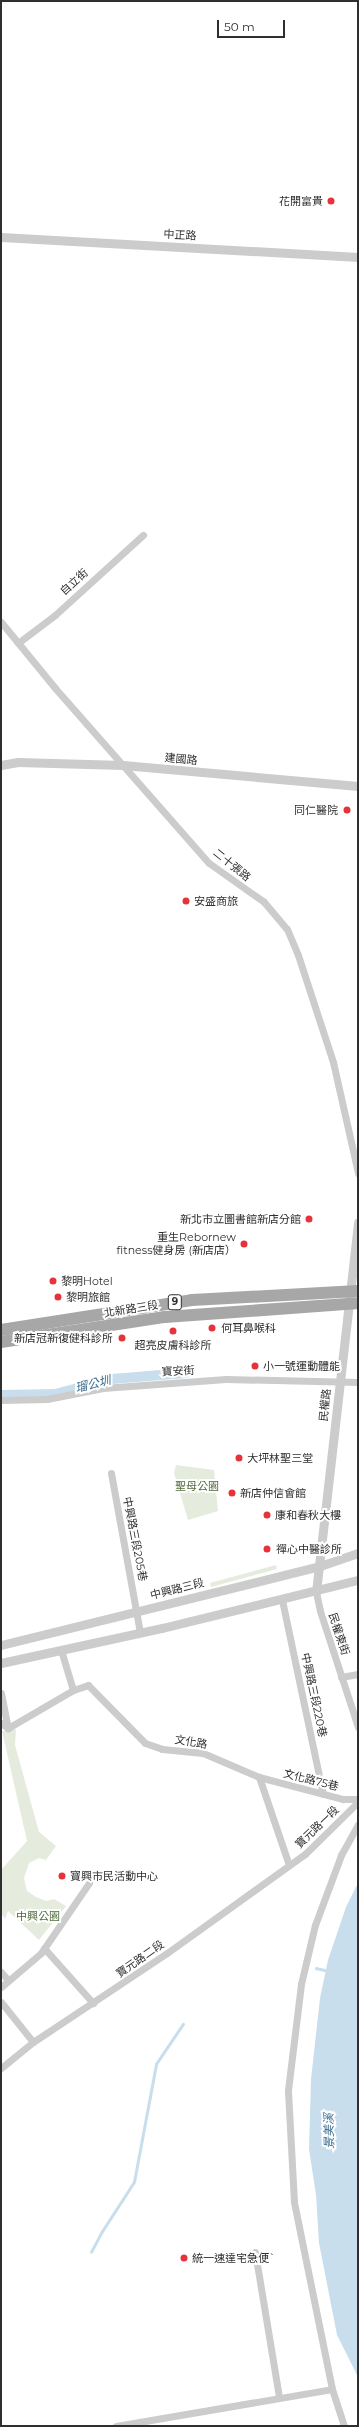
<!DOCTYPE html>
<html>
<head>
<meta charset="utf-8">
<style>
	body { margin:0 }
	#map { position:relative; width:359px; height:2427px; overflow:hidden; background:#fff; font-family:Montserrat,"Noto Sans TC",sans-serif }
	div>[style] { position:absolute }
	.green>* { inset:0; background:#e5ecdd }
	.water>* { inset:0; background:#c9deec }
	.stream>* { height:2.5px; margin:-1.25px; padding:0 1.25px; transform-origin:1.25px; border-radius:1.25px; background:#c9deec }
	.canal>* { height:10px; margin:-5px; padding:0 5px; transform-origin:5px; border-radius:5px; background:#c9deec }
	.minor>* { height:7px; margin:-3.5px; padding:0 3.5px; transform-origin:3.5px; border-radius:3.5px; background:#ccc }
	.tertiary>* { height:9px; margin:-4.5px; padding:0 4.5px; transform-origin:4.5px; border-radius:4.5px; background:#ccc }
	.primary>* { height:12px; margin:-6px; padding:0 6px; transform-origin:6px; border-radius:6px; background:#a7a7a7 }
	.dots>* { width:11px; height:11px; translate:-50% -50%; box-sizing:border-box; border:2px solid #fff; border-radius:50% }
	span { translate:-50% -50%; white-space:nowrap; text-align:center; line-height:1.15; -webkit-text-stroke:4px #fff; paint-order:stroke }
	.shield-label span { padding:1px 3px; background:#fff; border:1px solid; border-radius:3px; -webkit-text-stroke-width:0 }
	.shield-label { font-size:10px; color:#2f2f2f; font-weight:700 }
	.poi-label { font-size:11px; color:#2f2f2f }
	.right { translate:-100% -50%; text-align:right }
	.left { translate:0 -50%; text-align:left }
	.street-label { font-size:11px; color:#2f2f2f }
	.park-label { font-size:11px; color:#516b3c }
	.water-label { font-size:12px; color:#3d6f91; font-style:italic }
	.frame { position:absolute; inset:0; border:2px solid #2f2f2f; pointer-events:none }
	.scale { position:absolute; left:217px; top:20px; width:68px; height:18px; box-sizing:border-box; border:2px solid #2f2f2f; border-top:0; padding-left:5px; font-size:12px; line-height:14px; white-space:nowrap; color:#2f2f2f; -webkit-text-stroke:3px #fff; paint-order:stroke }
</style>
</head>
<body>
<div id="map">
	<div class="green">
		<div style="clip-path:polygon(176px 1465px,214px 1470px,218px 1511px,188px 1520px,174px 1473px)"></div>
		<div style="clip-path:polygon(276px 1565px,277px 1569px,211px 1587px,210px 1583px)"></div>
		<div style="clip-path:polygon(16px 1729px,15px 1745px,39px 1832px,56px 1846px,46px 1860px,39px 1858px,29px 1863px,24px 1878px,27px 1891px,36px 1897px,46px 1901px,54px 1899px,66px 1906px,39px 1940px,8px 1911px,5px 1919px,1px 1913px,1px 1870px,27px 1841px,2px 1731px)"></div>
	</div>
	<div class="water">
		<div style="clip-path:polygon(358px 1883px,357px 2145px,358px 2377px,337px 2335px,319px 2243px,316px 2195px,309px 2149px,311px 2079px,320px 1998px,328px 1960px,346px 1907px)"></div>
	</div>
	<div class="stream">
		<div style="left:316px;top:1968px;width:13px;rotate:13deg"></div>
		<div style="left:91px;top:2252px;width:21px;rotate:-62deg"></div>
		<div style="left:101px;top:2233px;width:61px;rotate:-57.1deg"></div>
		<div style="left:134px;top:2182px;width:120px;rotate:-79.4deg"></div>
		<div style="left:156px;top:2064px;width:48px;rotate:-56deg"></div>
	</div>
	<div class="canal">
		<div style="left:1px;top:1395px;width:54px;rotate:-1.1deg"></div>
		<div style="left:55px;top:1394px;width:59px;rotate:-14.7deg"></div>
		<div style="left:112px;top:1379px;width:74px;rotate:-4.6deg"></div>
	</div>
	<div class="minor">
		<div style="left:1px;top:622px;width:85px;rotate:50.7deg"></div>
		<div style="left:55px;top:688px;width:233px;rotate:48.7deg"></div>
		<div style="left:209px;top:863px;width:67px;rotate:35.3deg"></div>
		<div style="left:264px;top:902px;width:35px;rotate:50deg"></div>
		<div style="left:287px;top:929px;width:28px;rotate:67deg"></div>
		<div style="left:298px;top:955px;width:113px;rotate:71.9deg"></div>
		<div style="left:333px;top:1062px;width:114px;rotate:77.3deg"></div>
		<div style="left:18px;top:643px;width:46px;rotate:-37.1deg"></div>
		<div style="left:55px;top:615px;width:119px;rotate:-42.3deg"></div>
		<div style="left:1px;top:1400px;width:46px;rotate:-1.2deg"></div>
		<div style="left:47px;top:1399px;width:57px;rotate:-11.1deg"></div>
		<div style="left:103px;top:1388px;width:123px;rotate:-4.2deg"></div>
		<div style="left:226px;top:1379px;width:132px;rotate:1.3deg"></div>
		<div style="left:111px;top:1473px;width:162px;rotate:79.7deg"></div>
		<div style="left:316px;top:1592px;width:19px;rotate:78deg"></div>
		<div style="left:320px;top:1611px;width:122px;rotate:71.9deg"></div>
		<div style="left:282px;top:1600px;width:198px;rotate:78.1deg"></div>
		<div style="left:61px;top:1650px;width:42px;rotate:73.3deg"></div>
		<div style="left:73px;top:1690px;width:16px;rotate:-18deg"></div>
		<div style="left:88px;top:1685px;width:81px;rotate:45.5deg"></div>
		<div style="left:145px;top:1743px;width:18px;rotate:19deg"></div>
		<div style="left:162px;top:1749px;width:41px;rotate:5.6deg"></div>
		<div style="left:203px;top:1753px;width:61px;rotate:23.2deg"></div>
		<div style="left:259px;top:1777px;width:87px;rotate:14.7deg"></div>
		<div style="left:343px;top:1799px;width:15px"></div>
		<div style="left:341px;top:1677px;width:17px;rotate:-10deg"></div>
		<div style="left:1px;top:1693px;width:36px;rotate:79deg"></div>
		<div style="left:8px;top:1728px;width:9px;rotate:-144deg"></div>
		<div style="left:8px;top:1728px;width:75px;rotate:-30.3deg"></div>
		<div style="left:259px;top:1777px;width:93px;rotate:71.2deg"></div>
		<div style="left:44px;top:1948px;width:74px;rotate:48.3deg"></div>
		<div style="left:1px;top:1972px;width:11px;rotate:49deg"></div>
		<div style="left:1px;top:1987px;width:52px;rotate:-40.4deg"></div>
		<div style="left:41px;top:1953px;width:85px;rotate:-55.6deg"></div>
		<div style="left:1px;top:2002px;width:51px;rotate:51.3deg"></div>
		<div style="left:1px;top:2068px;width:41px;rotate:-39.1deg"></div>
		<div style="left:33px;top:2042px;width:161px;rotate:-33.6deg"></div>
		<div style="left:167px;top:1953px;width:170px;rotate:-35.7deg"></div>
		<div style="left:305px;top:1854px;width:74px;rotate:-44.5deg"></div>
		<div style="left:255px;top:2252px;width:147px;rotate:80.6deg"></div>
		<div style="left:116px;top:2426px;width:219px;rotate:-9.7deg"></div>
		<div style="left:344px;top:2426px;width:39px;rotate:-108deg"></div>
		<div style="left:332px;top:2389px;width:191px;rotate:-101.5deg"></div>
		<div style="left:294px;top:2202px;width:112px;rotate:-93.1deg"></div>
		<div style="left:288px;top:2090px;width:107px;rotate:-83deg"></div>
		<div style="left:301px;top:1984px;width:61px;rotate:-76.7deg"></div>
		<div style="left:315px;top:1925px;width:75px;rotate:-69.6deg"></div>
		<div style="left:341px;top:1855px;width:35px;rotate:-61deg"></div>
	</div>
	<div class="tertiary">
		<div style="left:1px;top:237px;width:358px;rotate:3.2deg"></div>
		<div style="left:1px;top:765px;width:17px;rotate:-10deg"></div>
		<div style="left:18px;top:762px;width:105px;rotate:1.6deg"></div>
		<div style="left:123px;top:765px;width:236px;rotate:5.1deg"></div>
		<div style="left:316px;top:1592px;width:372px;rotate:-83.5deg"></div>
		<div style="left:1px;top:1645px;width:329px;rotate:-13.9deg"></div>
		<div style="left:320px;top:1566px;width:40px;rotate:-18.9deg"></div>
		<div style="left:1px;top:1663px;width:165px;rotate:-12.3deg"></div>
		<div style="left:162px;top:1628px;width:202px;rotate:-13.8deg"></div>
	</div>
	<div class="primary">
		<div style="left:1px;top:1330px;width:193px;rotate:-8.9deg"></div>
		<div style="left:192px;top:1300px;width:166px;rotate:-3.1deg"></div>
		<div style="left:1px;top:1342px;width:166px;rotate:-8.7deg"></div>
		<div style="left:165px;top:1317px;width:194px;rotate:-4.1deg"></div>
	</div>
	<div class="dots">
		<div style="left:331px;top:201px;background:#e5323b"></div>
		<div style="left:347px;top:810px;background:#e5323b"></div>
		<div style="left:186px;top:901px;background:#e5323b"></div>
		<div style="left:309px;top:1219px;background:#e5323b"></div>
		<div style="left:244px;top:1244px;background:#e5323b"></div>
		<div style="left:53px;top:1281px;background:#e5323b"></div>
		<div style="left:58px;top:1297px;background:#e5323b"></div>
		<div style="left:212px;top:1328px;background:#e5323b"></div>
		<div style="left:173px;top:1331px;background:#e5323b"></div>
		<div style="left:122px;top:1338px;background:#e5323b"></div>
		<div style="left:255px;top:1366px;background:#e5323b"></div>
		<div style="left:239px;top:1458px;background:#e5323b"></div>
		<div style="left:232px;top:1493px;background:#e5323b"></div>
		<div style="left:267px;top:1515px;background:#e5323b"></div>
		<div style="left:267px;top:1549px;background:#e5323b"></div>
		<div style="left:62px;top:1876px;background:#e5323b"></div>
		<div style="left:184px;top:2258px;background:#e5323b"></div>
	</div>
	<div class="shield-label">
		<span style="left:175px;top:1302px">9</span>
	</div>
	<div class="poi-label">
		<span class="right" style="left:323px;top:201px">花開富貴</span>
		<span class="right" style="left:338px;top:810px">同仁醫院</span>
		<span class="left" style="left:194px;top:901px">安盛商旅</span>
		<span class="right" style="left:301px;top:1219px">新北市立圖書館新店分館</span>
		<span class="right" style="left:236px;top:1244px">重生Rebornew<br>fitness健身房 (新店店）</span>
		<span class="left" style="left:61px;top:1281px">黎明Hotel</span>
		<span class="left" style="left:66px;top:1297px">黎明旅館</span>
		<span class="left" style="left:221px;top:1328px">何耳鼻喉科</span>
		<span class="right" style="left:113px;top:1338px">新店冠新復健科診所</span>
		<span style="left:173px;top:1345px">超亮皮膚科診所</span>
		<span class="left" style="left:263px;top:1366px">小一號運動體能</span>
		<span class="left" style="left:247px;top:1458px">大坪林聖三堂</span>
		<span class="left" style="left:240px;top:1493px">新店仲信會館</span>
		<span class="left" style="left:275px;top:1515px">康和春秋大樓</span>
		<span class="left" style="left:276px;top:1549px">禪心中醫診所</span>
		<span class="left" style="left:70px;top:1876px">寶興市民活動中心</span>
		<span class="left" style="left:192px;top:2258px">統一速達宅急便ˋ</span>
	</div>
	<div class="street-label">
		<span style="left:180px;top:235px;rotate:3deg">中正路</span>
		<span style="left:74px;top:582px;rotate:-42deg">自立街</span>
		<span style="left:181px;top:759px;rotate:5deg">建國路</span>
		<span style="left:232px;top:865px;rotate:39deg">二十張路</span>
		<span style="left:131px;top:1309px;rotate:-9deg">北新路三段</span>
		<span style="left:178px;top:1371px;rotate:-3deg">寶安街</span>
		<span style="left:325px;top:1405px;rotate:-84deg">民權路</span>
		<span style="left:135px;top:1539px;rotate:79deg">中興路三段205巷</span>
		<span style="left:177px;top:1589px;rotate:-14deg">中興路三段</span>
		<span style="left:339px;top:1634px;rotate:72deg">民權東街</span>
		<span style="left:314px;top:1695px;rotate:78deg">中興路三段220巷</span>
		<span style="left:191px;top:1742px;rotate:9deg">文化路</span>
		<span style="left:311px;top:1780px;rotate:14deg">文化路75巷</span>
		<span style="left:317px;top:1827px;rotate:-44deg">寶元路一段</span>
		<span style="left:140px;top:1959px;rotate:-35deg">寶元路二段</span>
	</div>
	<div class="park-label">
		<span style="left:197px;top:1486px">聖母公園</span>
		<span style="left:38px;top:1916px">中興公園</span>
	</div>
	<div class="water-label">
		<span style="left:93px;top:1384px;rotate:-14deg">瑠公圳</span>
		<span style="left:329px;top:2131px;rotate:-91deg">景美溪</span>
	</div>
	<div class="frame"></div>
	<div class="scale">50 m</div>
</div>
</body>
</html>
